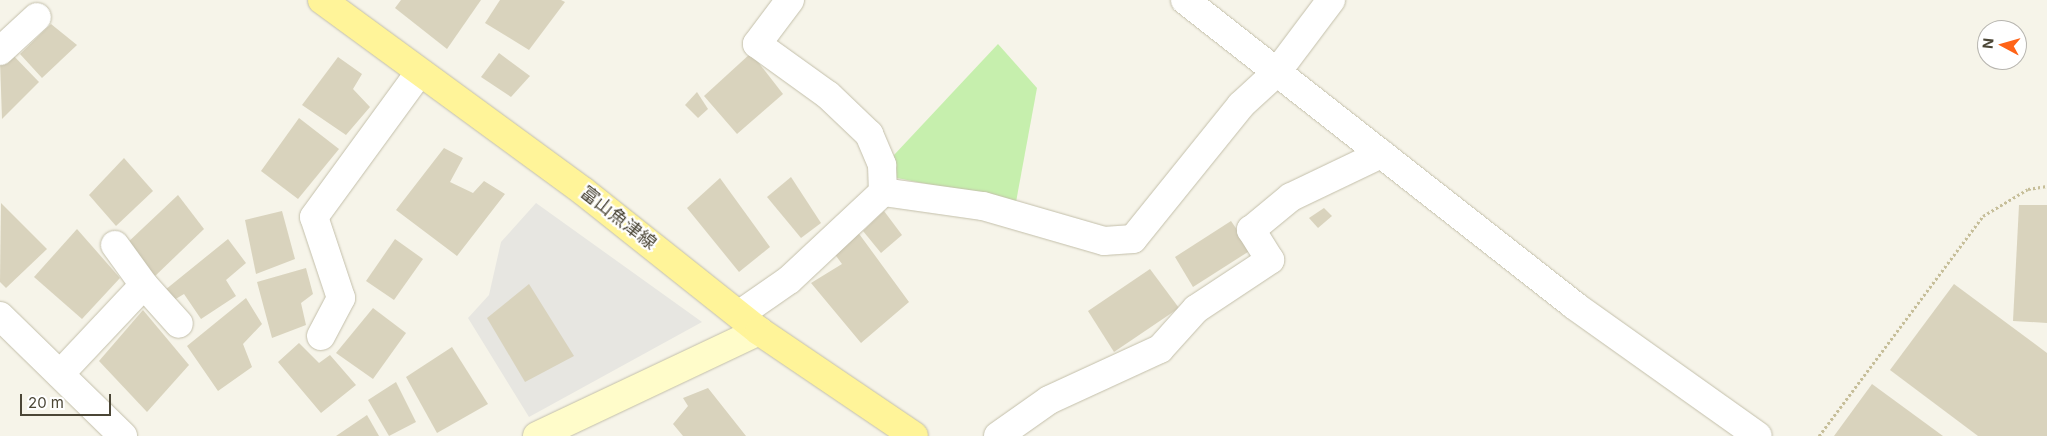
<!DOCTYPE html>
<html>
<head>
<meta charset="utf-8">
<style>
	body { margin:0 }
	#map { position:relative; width:2047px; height:436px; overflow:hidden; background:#f6f4e9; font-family:Inter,"Noto Sans JP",sans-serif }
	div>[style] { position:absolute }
	.green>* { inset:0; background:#c6efad }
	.parking>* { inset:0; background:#e7e6e1 }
	.building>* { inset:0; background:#d9d3bd }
	.path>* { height:3px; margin-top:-1.5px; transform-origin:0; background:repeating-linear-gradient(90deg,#c6be99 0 2.5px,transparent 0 5px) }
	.roads { filter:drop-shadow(0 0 1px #c3bfaa) drop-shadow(0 0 1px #c3bfaa) }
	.street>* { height:28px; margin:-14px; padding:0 14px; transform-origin:14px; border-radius:14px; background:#fff }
	.secondary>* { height:28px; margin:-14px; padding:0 14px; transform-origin:14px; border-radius:14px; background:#fffcca }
	.primary>* { height:28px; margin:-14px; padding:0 14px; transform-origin:14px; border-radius:14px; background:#fff499 }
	span { translate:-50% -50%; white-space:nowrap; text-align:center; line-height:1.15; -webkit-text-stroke:4.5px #fff; paint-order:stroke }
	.street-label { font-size:18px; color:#4b4636 }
	.north { position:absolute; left:1977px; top:20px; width:50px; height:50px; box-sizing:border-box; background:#fff; border:1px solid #b7b5af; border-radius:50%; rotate:276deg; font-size:14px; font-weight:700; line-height:20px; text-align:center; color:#4b4636 }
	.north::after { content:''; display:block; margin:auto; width:18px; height:22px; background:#ff6317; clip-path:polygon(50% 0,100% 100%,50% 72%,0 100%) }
	.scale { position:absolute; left:20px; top:394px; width:91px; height:22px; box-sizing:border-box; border:2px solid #4b4636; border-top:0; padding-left:6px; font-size:15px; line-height:18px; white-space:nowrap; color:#4b4636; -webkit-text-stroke:4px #fff; paint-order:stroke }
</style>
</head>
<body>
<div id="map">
	<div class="green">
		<div style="clip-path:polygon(998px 44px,1037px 88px,1016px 202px,892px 177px,894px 155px)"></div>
	</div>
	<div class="parking">
		<div style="clip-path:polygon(536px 203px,702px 322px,529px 417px,468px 318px,489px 295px,501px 242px)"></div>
	</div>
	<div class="building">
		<div style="clip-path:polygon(401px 0,481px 0,447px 49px,395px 8px)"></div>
		<div style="clip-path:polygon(500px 0,561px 0,565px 2px,529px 50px,485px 23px)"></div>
		<div style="clip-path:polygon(51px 24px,77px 45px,42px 78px,20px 54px)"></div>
		<div style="clip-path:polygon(9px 51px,39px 82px,2px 119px,0 61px)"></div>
		<div style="clip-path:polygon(499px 53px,530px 76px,511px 97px,481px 77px)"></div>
		<div style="clip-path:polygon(751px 53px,783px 94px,737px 134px,704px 96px)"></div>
		<div style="clip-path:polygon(338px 57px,362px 74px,353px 89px,370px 107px,346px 135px,302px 105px)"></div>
		<div style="clip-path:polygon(697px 92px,708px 109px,698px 118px,685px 105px)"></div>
		<div style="clip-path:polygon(299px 118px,339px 149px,298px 199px,261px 171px)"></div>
		<div style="clip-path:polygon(444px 148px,463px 158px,450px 182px,473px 193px,484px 181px,505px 194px,457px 256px,396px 210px)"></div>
		<div style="clip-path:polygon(124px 158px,153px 191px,116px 226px,89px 195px)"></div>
		<div style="clip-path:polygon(791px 177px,821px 223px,801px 238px,767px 197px)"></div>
		<div style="clip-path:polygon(720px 178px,770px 247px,739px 272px,687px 208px)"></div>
		<div style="clip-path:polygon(178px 195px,204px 229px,153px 278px,125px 245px)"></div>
		<div style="clip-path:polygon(1px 203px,47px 249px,6px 288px,0 282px)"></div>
		<div style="clip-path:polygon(2019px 205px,2047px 205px,2047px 323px,2013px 321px)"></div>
		<div style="clip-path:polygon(1324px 208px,1332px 216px,1318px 228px,1309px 218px)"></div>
		<div style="clip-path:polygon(282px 211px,295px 259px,256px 274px,245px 220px)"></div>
		<div style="clip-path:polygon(884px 211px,902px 235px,881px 253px,863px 231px)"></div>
		<div style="clip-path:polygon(1231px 221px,1251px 250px,1193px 287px,1175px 257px)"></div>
		<div style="clip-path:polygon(77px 229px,120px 278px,82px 319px,34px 277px)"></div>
		<div style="clip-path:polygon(857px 231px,909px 302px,861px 343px,811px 283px,842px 264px,831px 249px)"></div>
		<div style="clip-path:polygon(228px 239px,246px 263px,226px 280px,236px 296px,201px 319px,184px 294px,174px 300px,165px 290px)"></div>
		<div style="clip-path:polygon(395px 239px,423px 259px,394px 300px,366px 281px)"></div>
		<div style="clip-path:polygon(306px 268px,313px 294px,301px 303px,306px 325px,272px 338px,257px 282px)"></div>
		<div style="clip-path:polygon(1150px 269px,1179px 308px,1114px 352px,1088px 311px)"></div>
		<div style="clip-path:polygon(529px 284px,574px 356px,525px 382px,487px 318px)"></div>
		<div style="clip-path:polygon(1954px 284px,2047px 353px,2047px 436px,1978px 436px,1890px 370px)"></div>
		<div style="clip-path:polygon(246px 298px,262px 324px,243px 344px,252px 367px,218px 391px,187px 346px)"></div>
		<div style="clip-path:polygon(373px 308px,406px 333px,373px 379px,336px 353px)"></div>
		<div style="clip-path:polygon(143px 310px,189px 365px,147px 412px,99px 361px)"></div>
		<div style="clip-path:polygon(299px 343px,319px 363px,330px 355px,356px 385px,321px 413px,278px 362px)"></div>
		<div style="clip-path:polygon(452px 347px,488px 404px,437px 433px,406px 377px)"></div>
		<div style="clip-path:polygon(396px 382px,416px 422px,389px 436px,368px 400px)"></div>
		<div style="clip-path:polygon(1872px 384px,1943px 436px,1834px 436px)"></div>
		<div style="clip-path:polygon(708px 388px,746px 436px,683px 436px,673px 424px,688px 406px,683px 398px)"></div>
		<div style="clip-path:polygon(367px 415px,379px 436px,336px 436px)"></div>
	</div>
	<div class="path">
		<div style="left:1819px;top:436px;width:274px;rotate:-53.3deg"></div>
		<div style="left:1983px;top:216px;width:52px;rotate:-31deg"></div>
		<div style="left:2028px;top:189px;width:19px;rotate:-9deg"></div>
	</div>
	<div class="roads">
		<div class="street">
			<div style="left:790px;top:0;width:55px;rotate:126.9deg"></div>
			<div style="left:757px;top:44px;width:87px;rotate:35.7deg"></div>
			<div style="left:828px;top:95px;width:57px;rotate:43.6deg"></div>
			<div style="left:869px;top:134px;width:34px;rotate:67deg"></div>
			<div style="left:882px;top:165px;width:27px;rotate:88deg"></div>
			<div style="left:1185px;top:0;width:496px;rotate:38.1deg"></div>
			<div style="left:1575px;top:306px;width:224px;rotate:35.4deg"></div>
			<div style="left:0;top:51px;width:50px;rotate:-42.6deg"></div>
			<div style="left:115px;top:245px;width:49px;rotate:54.1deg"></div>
			<div style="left:740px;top:314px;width:60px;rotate:-34.8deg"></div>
			<div style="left:789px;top:280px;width:129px;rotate:-43.1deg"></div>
			<div style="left:883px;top:192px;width:101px;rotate:8deg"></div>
			<div style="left:983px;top:206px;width:126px;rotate:16.1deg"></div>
			<div style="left:1104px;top:241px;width:29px;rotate:-4deg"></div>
			<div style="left:1133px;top:239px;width:172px;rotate:-51.1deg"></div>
			<div style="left:1241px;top:105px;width:49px;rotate:-42.5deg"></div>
			<div style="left:1277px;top:72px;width:90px;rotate:-53.1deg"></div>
			<div style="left:0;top:316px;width:172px;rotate:44.3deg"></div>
			<div style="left:321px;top:336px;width:43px;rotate:-62.2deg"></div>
			<div style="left:341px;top:298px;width:85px;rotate:-108.4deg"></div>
			<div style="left:314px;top:217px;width:178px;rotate:-53.9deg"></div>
			<div style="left:60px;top:374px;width:122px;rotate:-46.7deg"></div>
			<div style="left:144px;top:285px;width:52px;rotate:48.1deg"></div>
			<div style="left:998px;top:436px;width:62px;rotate:-35.2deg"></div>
			<div style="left:1049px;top:400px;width:122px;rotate:-24.7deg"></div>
			<div style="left:1160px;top:349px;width:54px;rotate:-48deg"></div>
			<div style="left:1196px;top:309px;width:89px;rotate:-33.5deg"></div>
			<div style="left:1270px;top:260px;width:36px;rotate:-122deg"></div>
			<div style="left:1251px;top:230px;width:52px;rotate:-39.5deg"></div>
			<div style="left:1291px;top:197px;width:100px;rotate:-25.5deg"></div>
		</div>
		<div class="secondary">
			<div style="left:537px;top:436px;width:246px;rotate:-25.3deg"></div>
		</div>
		<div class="primary">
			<div style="left:322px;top:0;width:323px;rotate:36.2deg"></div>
			<div style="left:583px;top:191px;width:225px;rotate:38.5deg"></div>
			<div style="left:759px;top:331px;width:187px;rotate:34.1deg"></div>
		</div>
	</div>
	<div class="street-label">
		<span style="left:618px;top:218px;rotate:38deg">富山魚津線</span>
	</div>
	<div class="north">N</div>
	<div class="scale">20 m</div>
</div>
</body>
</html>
